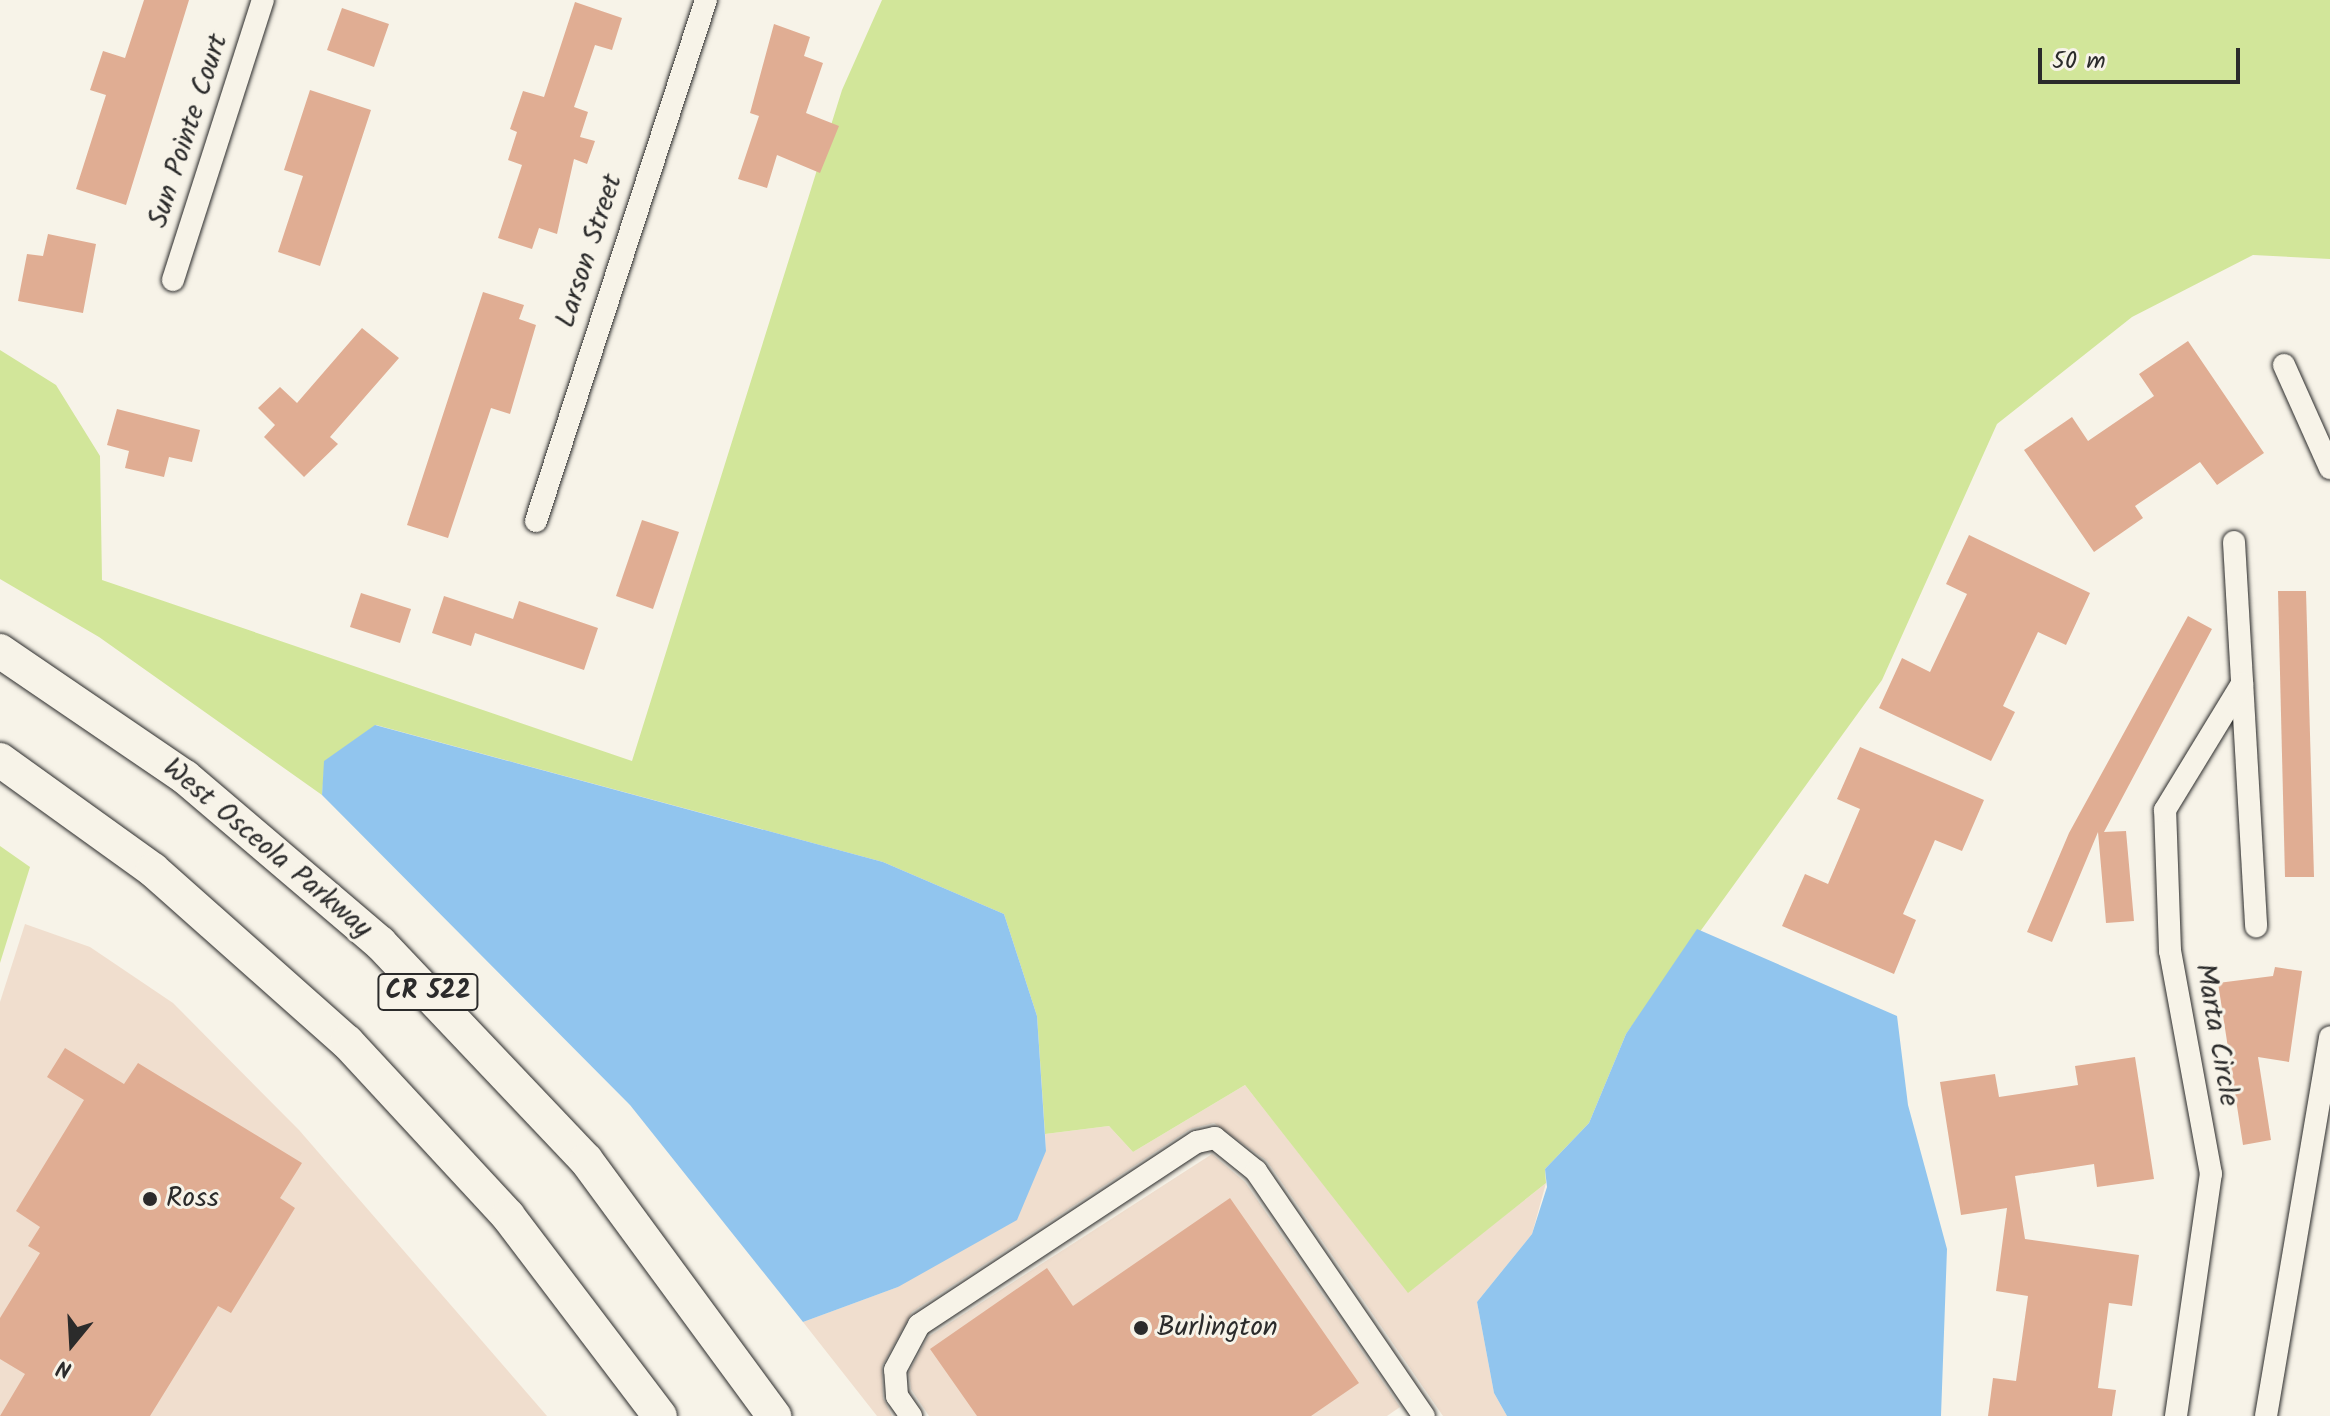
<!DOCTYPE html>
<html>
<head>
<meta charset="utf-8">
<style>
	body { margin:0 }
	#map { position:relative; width:2330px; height:1416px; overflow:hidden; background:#f7f3e8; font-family:Kalam,sans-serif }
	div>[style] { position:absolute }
	.built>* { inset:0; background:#f0dece }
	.green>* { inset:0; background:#d2e69a }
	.water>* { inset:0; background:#91c5ee }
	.building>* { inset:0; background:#e0ad93 }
	.roads { filter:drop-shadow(0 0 2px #2b2b2b) drop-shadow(0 0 2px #2b2b2b) }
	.street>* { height:22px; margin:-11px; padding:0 11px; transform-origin:11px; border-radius:11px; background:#f7f3e8 }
	.primary>* { height:34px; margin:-17px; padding:0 17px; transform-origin:17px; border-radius:17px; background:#f7f3e8 }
	.dots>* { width:22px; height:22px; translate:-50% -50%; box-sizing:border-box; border:4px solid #f7f3e8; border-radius:50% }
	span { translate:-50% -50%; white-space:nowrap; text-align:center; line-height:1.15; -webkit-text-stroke:6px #f7f3e8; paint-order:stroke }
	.shield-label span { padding:2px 6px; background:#f7f3e8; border:2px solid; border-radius:6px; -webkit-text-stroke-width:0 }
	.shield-label { font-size:26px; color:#2b2b2b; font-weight:700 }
	.street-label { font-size:28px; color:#2b2b2b }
	.poi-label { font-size:28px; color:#2b2b2b }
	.left { translate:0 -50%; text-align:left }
	.north { position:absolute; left:32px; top:1304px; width:80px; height:80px; -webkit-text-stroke:6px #f7f3e8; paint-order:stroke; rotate:198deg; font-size:22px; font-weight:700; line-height:32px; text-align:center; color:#2b2b2b }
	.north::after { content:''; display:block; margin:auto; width:28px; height:36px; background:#2b2b2b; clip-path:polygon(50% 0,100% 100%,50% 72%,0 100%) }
	.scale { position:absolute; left:2038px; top:48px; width:202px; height:36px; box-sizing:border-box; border:4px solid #2b2b2b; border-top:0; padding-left:10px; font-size:24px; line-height:28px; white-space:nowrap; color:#2b2b2b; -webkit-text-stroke:6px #f7f3e8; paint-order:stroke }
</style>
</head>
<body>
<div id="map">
	<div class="built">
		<div style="clip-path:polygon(25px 924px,90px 947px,173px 1003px,299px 1130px,547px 1416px,0 1416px,0 1002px)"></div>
		<div style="clip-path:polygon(1245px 1085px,1408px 1292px,1546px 1183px,1532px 1234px,1477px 1302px,1494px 1393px,1507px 1416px,1443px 1416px,1267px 1161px,1214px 1123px,1190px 1129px,912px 1312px,882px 1366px,883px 1398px,892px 1416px,877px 1416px,803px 1322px,898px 1287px,1046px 1151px,1045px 1134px,1109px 1126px,1133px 1152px)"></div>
		<div style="clip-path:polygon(1212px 1154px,1245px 1182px,1400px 1407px,1387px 1416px,929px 1416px,911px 1389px,909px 1372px,928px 1337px)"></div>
	</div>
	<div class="green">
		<div style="clip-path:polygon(882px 0,2330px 0,2330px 259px,2253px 255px,2132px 317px,1997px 424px,1882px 680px,1626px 1034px,1589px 1123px,1545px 1169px,1546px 1183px,1408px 1293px,1245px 1085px,1133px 1152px,1109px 1126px,1045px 1134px,1037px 1016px,1004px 914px,883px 862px,376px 725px,325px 761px,322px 795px,99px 637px,0 579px,0 350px,56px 385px,100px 456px,102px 580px,632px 761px,842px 90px)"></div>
		<div style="clip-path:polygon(0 846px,30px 867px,0 963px)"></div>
	</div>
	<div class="water">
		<div style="clip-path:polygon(375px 725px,883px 862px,1004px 914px,1037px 1016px,1046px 1151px,1017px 1220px,898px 1287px,803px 1322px,630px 1105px,322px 795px,324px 761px)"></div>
		<div style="clip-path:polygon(1697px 929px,1897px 1016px,1908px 1105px,1947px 1249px,1941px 1416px,1507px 1416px,1494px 1393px,1477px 1302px,1532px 1234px,1547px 1187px,1545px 1169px,1589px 1123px,1626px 1034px)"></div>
	</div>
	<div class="building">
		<div style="clip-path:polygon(144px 0,189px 0,126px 205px,76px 189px,106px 95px,90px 90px,103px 51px,125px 58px)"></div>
		<div style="clip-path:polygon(575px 2px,622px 18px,612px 50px,595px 45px,574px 107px,588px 112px,580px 137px,595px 141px,587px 164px,574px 159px,557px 234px,539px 228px,532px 249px,498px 238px,522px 165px,508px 160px,517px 132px,510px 129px,523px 91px,544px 97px)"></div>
		<div style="clip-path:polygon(342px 8px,389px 24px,374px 67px,327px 50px)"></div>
		<div style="clip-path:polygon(774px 24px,810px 37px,804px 56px,823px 63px,806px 113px,839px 126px,820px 173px,777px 155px,767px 188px,738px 179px,759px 116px,750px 113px)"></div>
		<div style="clip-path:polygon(310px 90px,371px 110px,320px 266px,278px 252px,303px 176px,284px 170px)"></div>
		<div style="clip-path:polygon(48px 234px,96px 244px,83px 313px,18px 301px,27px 254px,43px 256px)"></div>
		<div style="clip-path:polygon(483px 292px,524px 305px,519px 319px,536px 325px,510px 414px,491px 408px,448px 538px,407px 525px)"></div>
		<div style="clip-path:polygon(362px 328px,399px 358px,330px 437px,338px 444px,304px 477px,264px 437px,275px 425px,258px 408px,280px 387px,297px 403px)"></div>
		<div style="clip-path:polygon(2188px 341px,2264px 453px,2217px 485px,2200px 462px,2135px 506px,2143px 518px,2094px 552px,2024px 450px,2072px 417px,2088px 441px,2154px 396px,2139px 374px)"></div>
		<div style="clip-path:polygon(117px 409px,200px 430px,192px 462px,169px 457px,164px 477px,125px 468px,129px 451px,107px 445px)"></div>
		<div style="clip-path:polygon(642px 520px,679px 532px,653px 609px,616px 596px)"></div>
		<div style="clip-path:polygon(1969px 535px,2090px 593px,2066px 645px,2038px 632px,2003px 706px,2015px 712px,1991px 761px,1879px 708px,1902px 658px,1930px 672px,1967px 594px,1946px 584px)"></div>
		<div style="clip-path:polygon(2278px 591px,2306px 591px,2314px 877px,2285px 877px)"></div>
		<div style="clip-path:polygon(361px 593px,411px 609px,400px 643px,350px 627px)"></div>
		<div style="clip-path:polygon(444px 596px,513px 619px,519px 601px,598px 628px,584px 670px,475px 633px,471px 646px,432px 633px)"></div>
		<div style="clip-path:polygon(2188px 616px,2212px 629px,2104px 832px,2126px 831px,2134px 921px,2106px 923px,2098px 832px,2052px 942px,2027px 932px,2069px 833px)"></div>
		<div style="clip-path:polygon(1860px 747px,1984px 800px,1962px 851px,1935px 840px,1903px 914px,1916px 920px,1894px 974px,1782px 926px,1805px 874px,1828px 884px,1860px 809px,1837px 799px)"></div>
		<div style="clip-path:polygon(2275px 967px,2302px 971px,2289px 1062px,2258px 1057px,2271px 1140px,2243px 1145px,2218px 983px,2273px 976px)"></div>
		<div style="clip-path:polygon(65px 1048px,124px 1084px,138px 1063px,302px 1163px,280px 1198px,295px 1208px,231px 1313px,218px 1306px,150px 1416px,0 1416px,25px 1374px,0 1359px,0 1318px,40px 1253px,28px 1246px,40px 1227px,16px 1211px,84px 1100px,47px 1077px)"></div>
		<div style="clip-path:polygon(2135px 1057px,2154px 1179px,2097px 1187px,2094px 1164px,2015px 1176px,2025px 1239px,2139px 1255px,2132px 1306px,2109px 1303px,2098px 1388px,2116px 1390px,2112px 1416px,1988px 1416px,1993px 1378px,2016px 1381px,2028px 1296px,1996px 1291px,2007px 1208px,1961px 1215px,1940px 1082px,1995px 1074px,1999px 1097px,2078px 1085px,2075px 1066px)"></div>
		<div style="clip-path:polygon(1230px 1198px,1359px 1383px,1311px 1416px,977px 1416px,930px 1349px,1047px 1268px,1073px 1306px)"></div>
	</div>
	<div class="roads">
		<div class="street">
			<div style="left:173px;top:280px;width:294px;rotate:-72.2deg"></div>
			<div style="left:2284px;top:365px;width:113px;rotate:65.9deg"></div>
			<div style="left:536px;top:521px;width:548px;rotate:-71.93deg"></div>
			<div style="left:2234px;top:542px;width:385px;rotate:86.7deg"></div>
			<div style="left:911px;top:1416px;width:24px;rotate:-125deg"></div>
			<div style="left:897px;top:1396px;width:26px;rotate:-94deg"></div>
			<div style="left:895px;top:1370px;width:51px;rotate:-61.9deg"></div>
			<div style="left:919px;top:1325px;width:333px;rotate:-33.4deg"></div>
			<div style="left:1197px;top:1142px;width:18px;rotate:-13deg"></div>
			<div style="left:1215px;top:1138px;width:53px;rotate:38.8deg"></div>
			<div style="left:1256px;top:1171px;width:297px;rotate:55.6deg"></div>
			<div style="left:2176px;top:1416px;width:245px;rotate:-81.8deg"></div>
			<div style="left:2211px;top:1174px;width:227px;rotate:-100.4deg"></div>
			<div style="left:2170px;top:951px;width:141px;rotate:-92deg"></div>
			<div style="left:2165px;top:810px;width:148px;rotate:-58.6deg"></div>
			<div style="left:2266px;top:1416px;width:384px;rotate:-80.4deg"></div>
		</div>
		<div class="primary">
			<div style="left:0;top:651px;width:224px;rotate:34.3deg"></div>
			<div style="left:185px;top:777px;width:256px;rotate:40.4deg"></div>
			<div style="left:380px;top:943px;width:299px;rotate:46.5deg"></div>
			<div style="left:586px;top:1160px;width:318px;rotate:53.7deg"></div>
			<div style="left:0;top:760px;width:188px;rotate:35.7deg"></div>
			<div style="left:153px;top:870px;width:259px;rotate:41.6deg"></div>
			<div style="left:347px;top:1042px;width:237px;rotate:47.2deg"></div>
			<div style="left:508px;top:1216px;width:251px;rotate:52.8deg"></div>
		</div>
	</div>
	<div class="dots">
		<div style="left:150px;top:1199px;background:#2b2b2b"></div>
		<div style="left:1141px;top:1328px;background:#2b2b2b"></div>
	</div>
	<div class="shield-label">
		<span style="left:428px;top:992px">CR 522</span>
	</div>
	<div class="street-label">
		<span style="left:189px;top:131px;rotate:-72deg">Sun Pointe Court</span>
		<span style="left:590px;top:251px;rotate:-72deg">Larson Street</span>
		<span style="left:267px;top:849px;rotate:40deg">West Osceola Parkway</span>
		<span style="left:2216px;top:1035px;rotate:80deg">Marta Circle</span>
	</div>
	<div class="poi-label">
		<span class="left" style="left:166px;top:1199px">Ross</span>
		<span class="left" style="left:1157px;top:1328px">Burlington</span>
	</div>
	<div class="north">N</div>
	<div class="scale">50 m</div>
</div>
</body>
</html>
